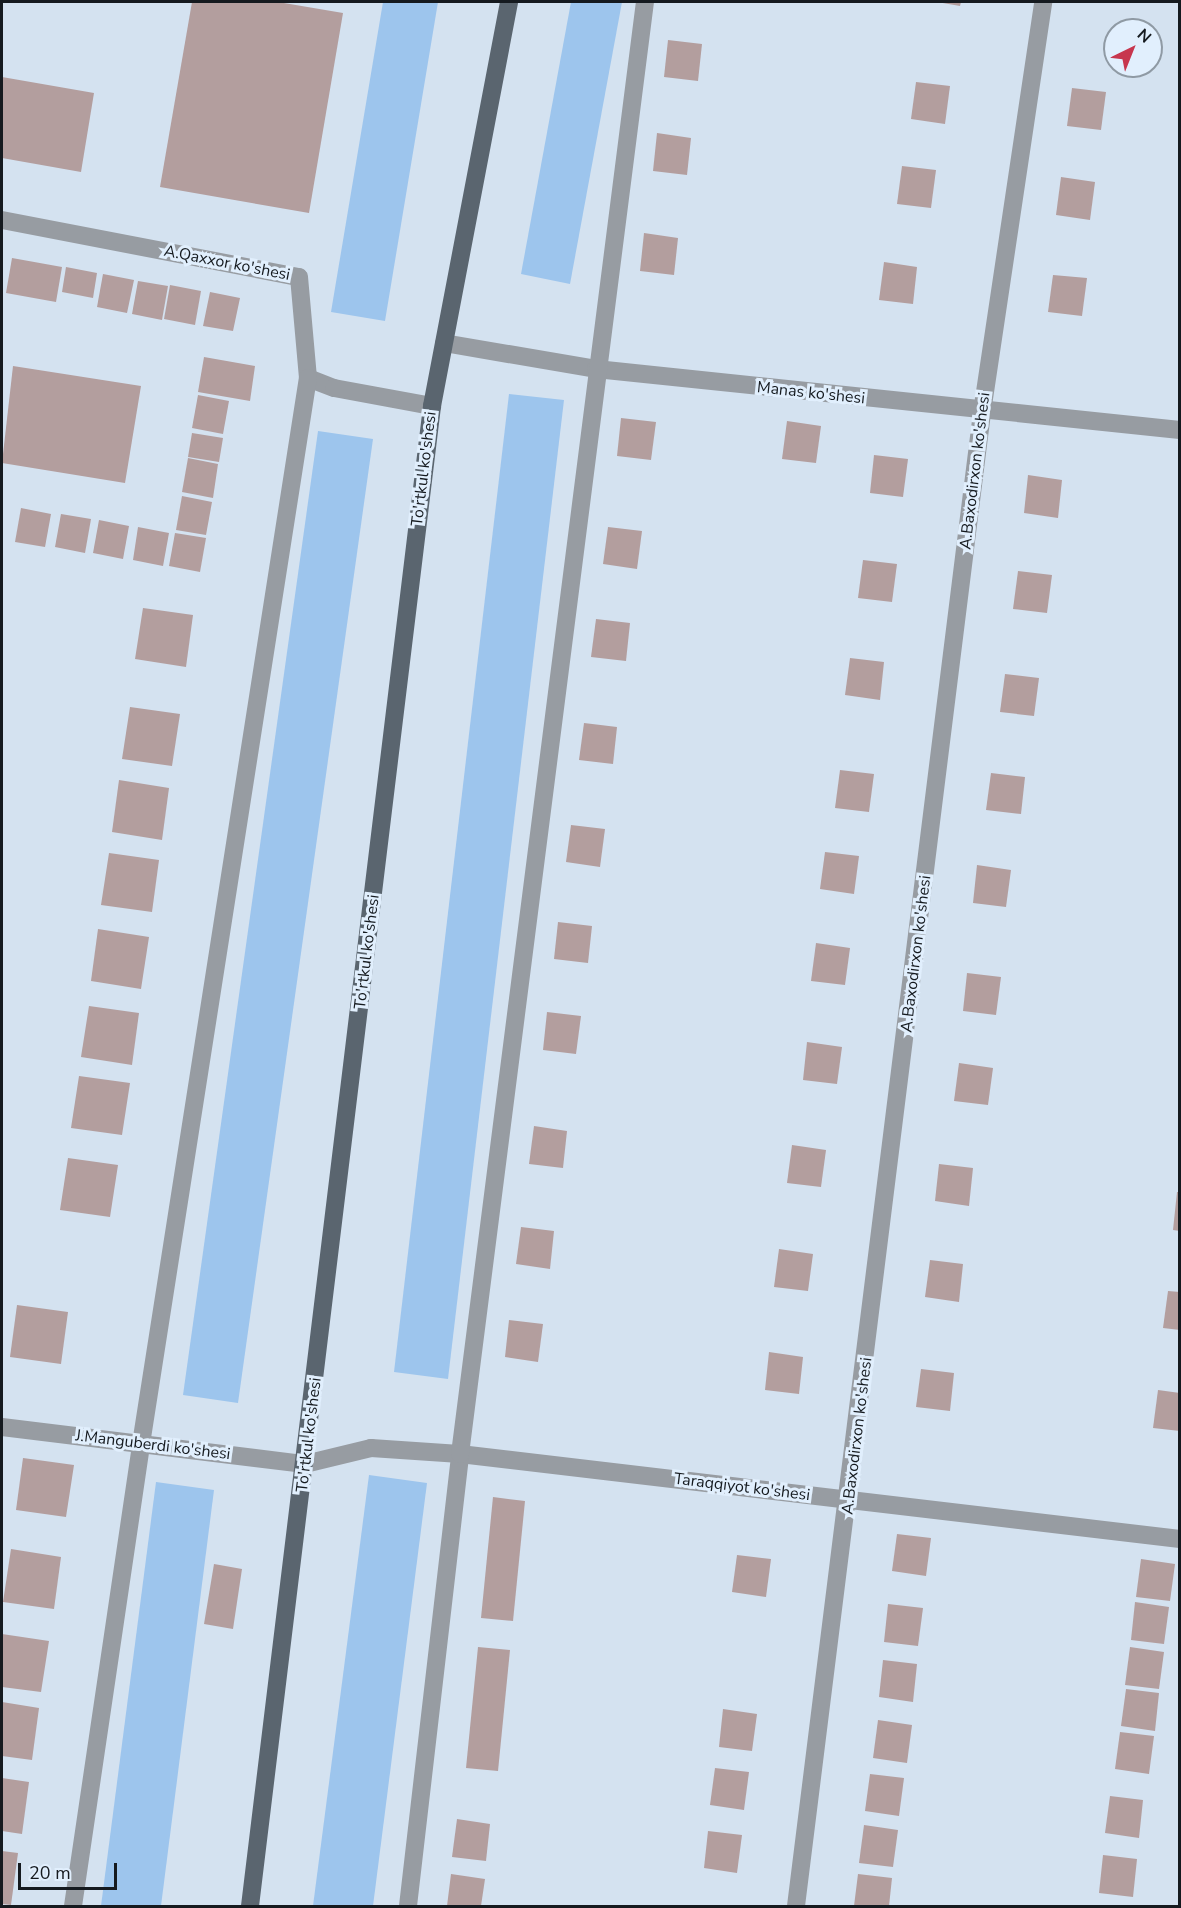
<!DOCTYPE html>
<html>
<head>
<meta charset="utf-8">
<style>
	body { margin:0 }
	#map { position:relative; width:1181px; height:1908px; overflow:hidden; background:#d4e2f0; font-family:"Nunito Sans",sans-serif }
	div>[style] { position:absolute }
	.green>* { inset:0; background:#9dc5ed }
	.building>* { inset:0; background:#b39e9e }
	.street>* { height:18px; margin:-9px; padding:0 9px; transform-origin:9px; border-radius:9px; background:#979ca2 }
	.primary>* { height:18px; margin:-9px; padding:0 9px; transform-origin:9px; border-radius:9px; background:#5a656f }
	span { translate:-50% -50%; white-space:nowrap; text-align:center; line-height:1.15; -webkit-text-stroke:6px #e1effd; paint-order:stroke }
	.street-label { font-size:16px; color:#151a1f }
	.frame { position:absolute; inset:0; border:3px solid #151a1f; pointer-events:none }
	.north { position:absolute; left:1103px; top:18px; width:60px; height:60px; box-sizing:border-box; background:#e1effd; border:2px solid #8f9aa4; border-radius:50%; rotate:43deg; font-size:16px; font-weight:700; line-height:24px; text-align:center; color:#151a1f }
	.north::after { content:''; display:block; margin:auto; width:21px; height:27px; background:#c7364e; clip-path:polygon(50% 0,100% 100%,50% 72%,0 100%) }
	.scale { position:absolute; left:18px; top:1863px; width:99px; height:27px; box-sizing:border-box; border:3px solid #151a1f; border-top:0; padding-left:8px; font-size:18px; line-height:21px; white-space:nowrap; color:#151a1f; -webkit-text-stroke:4px #e1effd; paint-order:stroke }
</style>
</head>
<body>
<div id="map">
	<div class="green">
		<div style="clip-path:polygon(383px 2px,438px 2px,385px 321px,331px 312px)"></div>
		<div style="clip-path:polygon(571px 2px,622px 2px,570px 284px,521px 274px)"></div>
		<div style="clip-path:polygon(509px 394px,564px 400px,448px 1379px,394px 1372px)"></div>
		<div style="clip-path:polygon(318px 431px,373px 439px,238px 1403px,183px 1395px)"></div>
		<div style="clip-path:polygon(369px 1475px,427px 1483px,373px 1906px,313px 1906px)"></div>
		<div style="clip-path:polygon(156px 1482px,214px 1490px,161px 1906px,101px 1906px)"></div>
	</div>
	<div class="building">
		<div style="clip-path:polygon(192px 2px,278px 2px,343px 13px,309px 213px,160px 187px)"></div>
		<div style="clip-path:polygon(937px 2px,961px 2px,960px 6px)"></div>
		<div style="clip-path:polygon(668px 40px,702px 44px,698px 81px,664px 77px)"></div>
		<div style="clip-path:polygon(2px 77px,94px 93px,81px 172px,2px 158px)"></div>
		<div style="clip-path:polygon(916px 82px,950px 86px,945px 124px,911px 119px)"></div>
		<div style="clip-path:polygon(1072px 88px,1106px 92px,1101px 130px,1067px 126px)"></div>
		<div style="clip-path:polygon(657px 133px,691px 138px,687px 175px,653px 171px)"></div>
		<div style="clip-path:polygon(902px 166px,936px 170px,931px 208px,897px 204px)"></div>
		<div style="clip-path:polygon(1061px 177px,1095px 182px,1090px 220px,1056px 215px)"></div>
		<div style="clip-path:polygon(644px 233px,678px 238px,674px 275px,640px 271px)"></div>
		<div style="clip-path:polygon(12px 258px,62px 267px,56px 302px,6px 293px)"></div>
		<div style="clip-path:polygon(884px 262px,917px 267px,913px 304px,879px 300px)"></div>
		<div style="clip-path:polygon(66px 267px,97px 273px,93px 298px,62px 292px)"></div>
		<div style="clip-path:polygon(103px 274px,134px 280px,127px 313px,97px 307px)"></div>
		<div style="clip-path:polygon(1053px 275px,1087px 278px,1082px 316px,1048px 312px)"></div>
		<div style="clip-path:polygon(138px 281px,168px 286px,162px 320px,132px 314px)"></div>
		<div style="clip-path:polygon(170px 285px,201px 291px,195px 325px,164px 319px)"></div>
		<div style="clip-path:polygon(210px 292px,240px 298px,233px 331px,203px 326px)"></div>
		<div style="clip-path:polygon(204px 357px,255px 366px,250px 401px,198px 392px)"></div>
		<div style="clip-path:polygon(13px 366px,141px 386px,125px 483px,2px 463px)"></div>
		<div style="clip-path:polygon(198px 395px,229px 401px,223px 434px,192px 428px)"></div>
		<div style="clip-path:polygon(621px 418px,656px 422px,651px 460px,617px 456px)"></div>
		<div style="clip-path:polygon(787px 421px,821px 426px,816px 463px,782px 459px)"></div>
		<div style="clip-path:polygon(192px 433px,223px 438px,219px 462px,188px 457px)"></div>
		<div style="clip-path:polygon(874px 455px,908px 459px,903px 497px,870px 493px)"></div>
		<div style="clip-path:polygon(188px 458px,218px 464px,213px 498px,182px 492px)"></div>
		<div style="clip-path:polygon(1028px 475px,1062px 480px,1058px 518px,1024px 513px)"></div>
		<div style="clip-path:polygon(182px 496px,212px 502px,206px 535px,176px 530px)"></div>
		<div style="clip-path:polygon(21px 508px,51px 514px,45px 547px,15px 542px)"></div>
		<div style="clip-path:polygon(61px 514px,91px 519px,85px 553px,55px 547px)"></div>
		<div style="clip-path:polygon(99px 520px,129px 526px,123px 559px,93px 553px)"></div>
		<div style="clip-path:polygon(138px 527px,169px 533px,163px 566px,133px 560px)"></div>
		<div style="clip-path:polygon(608px 527px,642px 531px,637px 569px,603px 564px)"></div>
		<div style="clip-path:polygon(175px 533px,206px 538px,200px 572px,169px 566px)"></div>
		<div style="clip-path:polygon(863px 560px,897px 564px,892px 602px,858px 598px)"></div>
		<div style="clip-path:polygon(1018px 571px,1052px 575px,1047px 613px,1013px 609px)"></div>
		<div style="clip-path:polygon(143px 608px,193px 615px,186px 667px,135px 659px)"></div>
		<div style="clip-path:polygon(596px 619px,630px 623px,626px 661px,591px 657px)"></div>
		<div style="clip-path:polygon(850px 658px,884px 662px,880px 700px,845px 695px)"></div>
		<div style="clip-path:polygon(1005px 674px,1039px 678px,1034px 716px,1000px 712px)"></div>
		<div style="clip-path:polygon(130px 707px,180px 714px,172px 766px,122px 759px)"></div>
		<div style="clip-path:polygon(584px 723px,617px 727px,613px 764px,579px 760px)"></div>
		<div style="clip-path:polygon(840px 770px,874px 774px,869px 812px,835px 808px)"></div>
		<div style="clip-path:polygon(991px 773px,1025px 777px,1021px 814px,986px 810px)"></div>
		<div style="clip-path:polygon(119px 780px,169px 788px,162px 840px,112px 832px)"></div>
		<div style="clip-path:polygon(571px 825px,605px 829px,600px 867px,566px 862px)"></div>
		<div style="clip-path:polygon(825px 852px,859px 856px,854px 894px,820px 889px)"></div>
		<div style="clip-path:polygon(109px 853px,159px 860px,152px 912px,101px 905px)"></div>
		<div style="clip-path:polygon(977px 865px,1011px 870px,1006px 907px,973px 903px)"></div>
		<div style="clip-path:polygon(558px 922px,592px 926px,588px 963px,554px 959px)"></div>
		<div style="clip-path:polygon(98px 929px,149px 937px,141px 989px,91px 981px)"></div>
		<div style="clip-path:polygon(816px 943px,850px 948px,845px 985px,811px 981px)"></div>
		<div style="clip-path:polygon(967px 973px,1001px 977px,996px 1015px,963px 1011px)"></div>
		<div style="clip-path:polygon(89px 1006px,139px 1013px,132px 1065px,81px 1057px)"></div>
		<div style="clip-path:polygon(547px 1012px,581px 1016px,576px 1054px,543px 1050px)"></div>
		<div style="clip-path:polygon(807px 1042px,842px 1047px,837px 1084px,803px 1080px)"></div>
		<div style="clip-path:polygon(959px 1063px,993px 1068px,988px 1105px,954px 1101px)"></div>
		<div style="clip-path:polygon(79px 1076px,130px 1083px,122px 1135px,71px 1128px)"></div>
		<div style="clip-path:polygon(534px 1126px,567px 1131px,563px 1168px,529px 1164px)"></div>
		<div style="clip-path:polygon(792px 1145px,826px 1150px,821px 1187px,787px 1183px)"></div>
		<div style="clip-path:polygon(68px 1158px,118px 1165px,110px 1217px,60px 1210px)"></div>
		<div style="clip-path:polygon(939px 1164px,973px 1168px,969px 1206px,935px 1201px)"></div>
		<div style="clip-path:polygon(1177px 1192px,1180px 1192px,1180px 1231px,1173px 1230px)"></div>
		<div style="clip-path:polygon(521px 1227px,554px 1231px,550px 1269px,516px 1264px)"></div>
		<div style="clip-path:polygon(779px 1249px,813px 1254px,808px 1291px,774px 1287px)"></div>
		<div style="clip-path:polygon(930px 1260px,963px 1264px,959px 1302px,925px 1297px)"></div>
		<div style="clip-path:polygon(1168px 1291px,1180px 1292px,1180px 1330px,1163px 1328px)"></div>
		<div style="clip-path:polygon(17px 1305px,68px 1312px,61px 1364px,10px 1357px)"></div>
		<div style="clip-path:polygon(509px 1320px,543px 1324px,538px 1362px,505px 1357px)"></div>
		<div style="clip-path:polygon(769px 1352px,803px 1357px,799px 1394px,765px 1390px)"></div>
		<div style="clip-path:polygon(921px 1369px,954px 1373px,950px 1411px,916px 1407px)"></div>
		<div style="clip-path:polygon(1158px 1390px,1180px 1393px,1180px 1431px,1153px 1428px)"></div>
		<div style="clip-path:polygon(23px 1458px,74px 1465px,66px 1517px,16px 1510px)"></div>
		<div style="clip-path:polygon(493px 1497px,525px 1501px,513px 1621px,481px 1618px)"></div>
		<div style="clip-path:polygon(897px 1534px,931px 1538px,926px 1576px,892px 1571px)"></div>
		<div style="clip-path:polygon(11px 1549px,61px 1557px,54px 1609px,3px 1602px)"></div>
		<div style="clip-path:polygon(737px 1555px,771px 1559px,766px 1597px,732px 1592px)"></div>
		<div style="clip-path:polygon(1141px 1559px,1175px 1564px,1170px 1601px,1136px 1597px)"></div>
		<div style="clip-path:polygon(214px 1564px,242px 1569px,233px 1629px,204px 1624px)"></div>
		<div style="clip-path:polygon(1135px 1602px,1169px 1607px,1164px 1644px,1131px 1640px)"></div>
		<div style="clip-path:polygon(888px 1604px,923px 1608px,918px 1646px,884px 1642px)"></div>
		<div style="clip-path:polygon(2px 1634px,49px 1641px,41px 1692px,2px 1687px)"></div>
		<div style="clip-path:polygon(478px 1647px,510px 1650px,498px 1771px,466px 1768px)"></div>
		<div style="clip-path:polygon(1130px 1647px,1164px 1652px,1159px 1689px,1125px 1685px)"></div>
		<div style="clip-path:polygon(883px 1660px,917px 1664px,913px 1702px,879px 1697px)"></div>
		<div style="clip-path:polygon(1126px 1689px,1159px 1693px,1155px 1731px,1121px 1726px)"></div>
		<div style="clip-path:polygon(2px 1702px,39px 1708px,32px 1760px,2px 1756px)"></div>
		<div style="clip-path:polygon(723px 1709px,757px 1714px,752px 1751px,719px 1747px)"></div>
		<div style="clip-path:polygon(878px 1720px,912px 1725px,907px 1763px,873px 1758px)"></div>
		<div style="clip-path:polygon(1120px 1732px,1154px 1736px,1149px 1774px,1115px 1769px)"></div>
		<div style="clip-path:polygon(715px 1768px,749px 1772px,744px 1810px,710px 1805px)"></div>
		<div style="clip-path:polygon(870px 1774px,904px 1778px,899px 1816px,865px 1811px)"></div>
		<div style="clip-path:polygon(2px 1778px,29px 1782px,22px 1834px,2px 1831px)"></div>
		<div style="clip-path:polygon(1110px 1796px,1143px 1800px,1139px 1838px,1105px 1833px)"></div>
		<div style="clip-path:polygon(457px 1819px,490px 1824px,486px 1861px,452px 1857px)"></div>
		<div style="clip-path:polygon(864px 1825px,898px 1830px,893px 1867px,859px 1863px)"></div>
		<div style="clip-path:polygon(708px 1831px,742px 1835px,737px 1873px,704px 1868px)"></div>
		<div style="clip-path:polygon(2px 1851px,18px 1853px,11px 1905px,2px 1904px)"></div>
		<div style="clip-path:polygon(1103px 1855px,1137px 1859px,1133px 1897px,1099px 1893px)"></div>
		<div style="clip-path:polygon(451px 1874px,485px 1879px,481px 1906px,447px 1906px)"></div>
		<div style="clip-path:polygon(858px 1874px,892px 1878px,889px 1906px,854px 1906px)"></div>
	</div>
	<div class="street">
		<div style="left:2px;top:220px;width:302px;rotate:10.9deg"></div>
		<div style="left:299px;top:277px;width:101px;rotate:84.9deg"></div>
		<div style="left:308px;top:378px;width:28px;rotate:21deg"></div>
		<div style="left:334px;top:388px;width:100px;rotate:10.4deg"></div>
		<div style="left:444px;top:343px;width:154px;rotate:9.7deg"></div>
		<div style="left:596px;top:369px;width:587px;rotate:5.96deg"></div>
		<div style="left:2px;top:1427px;width:305px;rotate:7deg"></div>
		<div style="left:305px;top:1464px;width:68px;rotate:-13.6deg"></div>
		<div style="left:371px;top:1448px;width:89px;rotate:3.9deg"></div>
		<div style="left:460px;top:1454px;width:725px;rotate:6.73deg"></div>
		<div style="left:73px;top:1906px;width:467px;rotate:-81.6deg"></div>
		<div style="left:141px;top:1444px;width:1079px;rotate:-81.1deg"></div>
		<div style="left:408px;top:1906px;width:455px;rotate:-83.4deg"></div>
		<div style="left:460px;top:1454px;width:1464px;rotate:-82.74deg"></div>
		<div style="left:796px;top:1906px;width:1506px;rotate:-82.9deg"></div>
		<div style="left:982px;top:412px;width:415px;rotate:-81.5deg"></div>
	</div>
	<div class="primary">
		<div style="left:250px;top:1906px;width:1511px;rotate:-83.08deg"></div>
		<div style="left:432px;top:406px;width:411px;rotate:-79.2deg"></div>
	</div>
	<div class="street-label">
		<span style="left:227px;top:263px;rotate:11deg">A.Qaxxor ko'shesi</span>
		<span style="left:811px;top:393px;rotate:6deg">Manas ko'shesi</span>
		<span style="left:424px;top:469px;rotate:-83deg">To'rtkul ko'shesi</span>
		<span style="left:975px;top:471px;rotate:-83deg">A.Baxodirxon ko'shesi</span>
		<span style="left:367px;top:952px;rotate:-83deg">To'rtkul ko'shesi</span>
		<span style="left:916px;top:954px;rotate:-83deg">A.Baxodirxon ko'shesi</span>
		<span style="left:309px;top:1435px;rotate:-83deg">To'rtkul ko'shesi</span>
		<span style="left:857px;top:1436px;rotate:-83deg">A.Baxodirxon ko'shesi</span>
		<span style="left:153px;top:1445px;rotate:7deg">J.Manguberdi ko'shesi</span>
		<span style="left:742px;top:1487px;rotate:7deg">Taraqqiyot ko'shesi</span>
	</div>
	<div class="frame"></div>
	<div class="north">N</div>
	<div class="scale">20 m</div>
</div>
</body>
</html>
